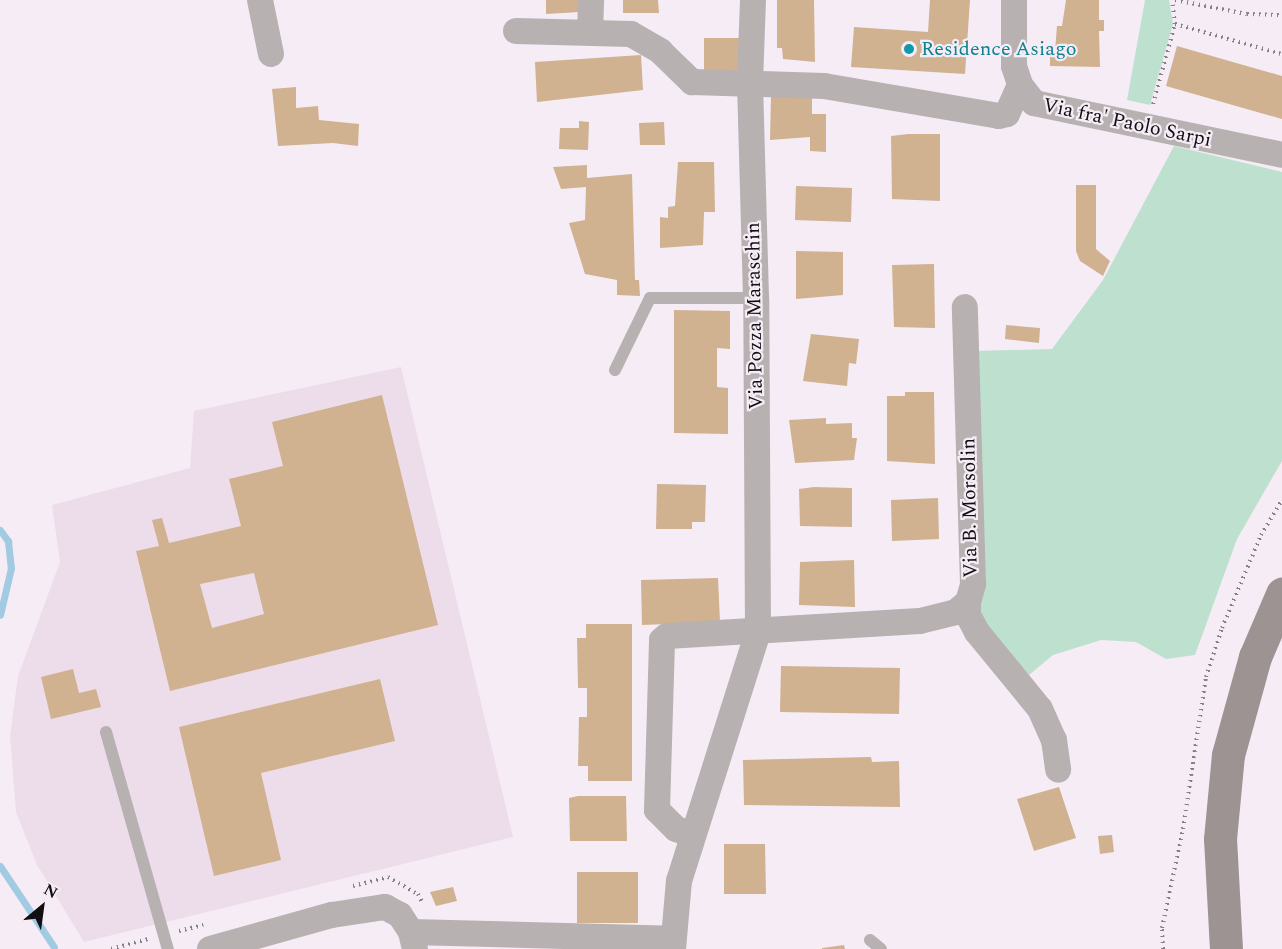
<!DOCTYPE html>
<html>
<head>
<meta charset="utf-8">
<style>
	body { margin:0 }
	#map { position:relative; width:1282px; height:949px; overflow:hidden; background:#f6ecf5; font-family:Spectral,serif }
	div>[style] { position:absolute }
	.built>* { inset:0; background:#edddeb }
	.green>* { inset:0; background:#bee1cf }
	.stream>* { height:7px; margin:-3.5px; padding:0 3.5px; transform-origin:3.5px; border-radius:3.5px; background:#a0cbe3 }
	.building>* { inset:0; background:#d0b190 }
	.path>* { height:4px; margin-top:-2px; transform-origin:0; background:repeating-linear-gradient(90deg,#868086 0 1.5px,transparent 0 6px) }
	.lane>* { height:12px; margin:-6px; padding:0 6px; transform-origin:6px; border-radius:6px; background:#b7b1b1 }
	.street>* { height:26px; margin:-13px; padding:0 13px; transform-origin:13px; border-radius:13px; background:#b7b1b1 }
	.secondary>* { height:33px; margin:-16.5px; padding:0 16.5px; transform-origin:16.5px; border-radius:16.5px; background:#9c9392 }
	.dots>* { width:16px; height:16px; translate:-50% -50%; box-sizing:border-box; border:3px solid #f6ecf5; border-radius:50% }
	span { translate:-50% -50%; white-space:nowrap; text-align:center; line-height:1.15; -webkit-text-stroke:4.5px #f6ecf5; paint-order:stroke }
	.culture-label { font-size:20px; color:#0d838f }
	.left { translate:0 -50%; text-align:left }
	.street-label { font-size:20px; color:#120f12 }
	.north { position:absolute; left:12px; top:877px; width:60px; height:60px; -webkit-text-stroke:4px #f6ecf5; paint-order:stroke; rotate:29deg; font-size:16px; font-weight:700; line-height:24px; text-align:center; color:#120f12 }
	.north::after { content:''; display:block; margin:auto; width:21px; height:27px; background:#120f12; clip-path:polygon(50% 0,100% 100%,50% 72%,0 100%) }
</style>
</head>
<body>
<div id="map">
	<div class="built">
		<div style="clip-path:polygon(401px 367px,513px 837px,84px 942px,37px 865px,16px 812px,10px 736px,18px 676px,60px 562px,52px 505px,190px 468px,194px 411px)"></div>
	</div>
	<div class="green">
		<div style="clip-path:polygon(1145px 0,1169px 0,1173px 24px,1150px 105px,1127px 100px)"></div>
		<div style="clip-path:polygon(1174px 146px,1282px 172px,1282px 461px,1237px 539px,1195px 655px,1166px 659px,1136px 642px,1101px 640px,1053px 655px,1029px 675px,980px 622px,974px 351px,1052px 349px,1103px 280px)"></div>
	</div>
	<div class="stream">
		<div style="left:0;top:530px;width:14px;rotate:54deg"></div>
		<div style="left:8px;top:541px;width:27px;rotate:84deg"></div>
		<div style="left:11px;top:568px;width:48px;rotate:103.2deg"></div>
		<div style="left:0;top:866px;width:97px;rotate:56.3deg"></div>
	</div>
	<div class="building">
		<div style="clip-path:polygon(546px 0,579px 0,579px 12px,546px 14px)"></div>
		<div style="clip-path:polygon(623px 0,658px 0,659px 13px,623px 13px)"></div>
		<div style="clip-path:polygon(777px 0,814px 0,815px 62px,783px 59px,782px 48px,777px 48px)"></div>
		<div style="clip-path:polygon(930px 0,970px 0,965px 74px,851px 67px,854px 27px,928px 32px)"></div>
		<div style="clip-path:polygon(1066px 0,1099px 0,1099px 20px,1104px 20px,1104px 31px,1099px 31px,1100px 67px,1050px 66px,1050px 51px,1055px 51px,1057px 26px,1062px 26px)"></div>
		<div style="clip-path:polygon(704px 38px,742px 38px,742px 71px,704px 71px)"></div>
		<div style="clip-path:polygon(1177px 46px,1282px 76px,1282px 119px,1166px 86px)"></div>
		<div style="clip-path:polygon(641px 55px,643px 90px,537px 102px,535px 62px)"></div>
		<div style="clip-path:polygon(296px 87px,296px 108px,318px 106px,319px 120px,359px 124px,358px 146px,333px 143px,278px 146px,272px 89px)"></div>
		<div style="clip-path:polygon(771px 96px,812px 96px,812px 114px,826px 114px,826px 152px,810px 151px,810px 137px,770px 140px)"></div>
		<div style="clip-path:polygon(579px 121px,589px 122px,588px 150px,559px 149px,560px 128px,579px 128px)"></div>
		<div style="clip-path:polygon(664px 122px,665px 145px,640px 145px,639px 123px)"></div>
		<div style="clip-path:polygon(908px 134px,940px 134px,940px 201px,892px 199px,891px 136px)"></div>
		<div style="clip-path:polygon(678px 162px,714px 162px,715px 212px,704px 212px,703px 245px,660px 248px,660px 217px,668px 218px,668px 207px,675px 206px)"></div>
		<div style="clip-path:polygon(587px 165px,587px 178px,632px 174px,635px 280px,639px 280px,640px 296px,617px 295px,617px 280px,585px 274px,569px 223px,585px 220px,586px 187px,561px 189px,553px 167px)"></div>
		<div style="clip-path:polygon(1076px 185px,1096px 185px,1096px 249px,1110px 261px,1103px 276px,1080px 261px,1076px 251px)"></div>
		<div style="clip-path:polygon(796px 186px,852px 188px,851px 222px,795px 220px)"></div>
		<div style="clip-path:polygon(796px 251px,843px 252px,843px 295px,796px 299px)"></div>
		<div style="clip-path:polygon(934px 264px,935px 328px,894px 327px,892px 265px)"></div>
		<div style="clip-path:polygon(674px 310px,730px 311px,730px 349px,717px 348px,717px 387px,728px 388px,728px 434px,674px 433px)"></div>
		<div style="clip-path:polygon(1006px 325px,1040px 328px,1039px 343px,1005px 339px)"></div>
		<div style="clip-path:polygon(811px 334px,859px 339px,856px 364px,849px 363px,847px 386px,803px 381px)"></div>
		<div style="clip-path:polygon(905px 392px,934px 392px,935px 464px,887px 461px,887px 396px,905px 396px)"></div>
		<div style="clip-path:polygon(evenodd,382px 395px,438px 625px,170px 691px,136px 551px,159px 546px,152px 520px,162px 518px,169px 543px,241px 526px,229px 479px,283px 466px,272px 422px,382px 395px,254px 573px,264px 614px,212px 628px,200px 584px,254px 573px)"></div>
		<div style="clip-path:polygon(826px 418px,826px 424px,852px 423px,852px 438px,857px 438px,854px 460px,795px 463px,789px 420px)"></div>
		<div style="clip-path:polygon(657px 484px,706px 485px,705px 522px,692px 522px,692px 529px,656px 529px)"></div>
		<div style="clip-path:polygon(814px 487px,852px 488px,852px 527px,800px 526px,799px 489px)"></div>
		<div style="clip-path:polygon(938px 498px,939px 539px,892px 541px,891px 500px)"></div>
		<div style="clip-path:polygon(854px 560px,855px 607px,799px 605px,800px 562px)"></div>
		<div style="clip-path:polygon(718px 578px,720px 622px,642px 625px,641px 580px)"></div>
		<div style="clip-path:polygon(586px 624px,632px 624px,632px 781px,588px 781px,588px 766px,578px 766px,579px 717px,587px 717px,587px 688px,578px 688px,577px 638px,586px 638px)"></div>
		<div style="clip-path:polygon(781px 666px,900px 668px,899px 714px,780px 712px)"></div>
		<div style="clip-path:polygon(73px 669px,79px 693px,96px 689px,101px 707px,51px 719px,41px 677px)"></div>
		<div style="clip-path:polygon(380px 679px,395px 741px,261px 773px,281px 860px,214px 876px,179px 727px)"></div>
		<div style="clip-path:polygon(871px 757px,872px 762px,899px 761px,900px 807px,744px 805px,743px 760px)"></div>
		<div style="clip-path:polygon(1059px 787px,1076px 838px,1034px 851px,1017px 799px)"></div>
		<div style="clip-path:polygon(578px 796px,626px 796px,627px 841px,570px 841px,569px 798px)"></div>
		<div style="clip-path:polygon(1112px 835px,1114px 852px,1100px 854px,1098px 836px)"></div>
		<div style="clip-path:polygon(724px 844px,765px 844px,766px 894px,724px 894px)"></div>
		<div style="clip-path:polygon(577px 872px,638px 872px,638px 923px,577px 923px)"></div>
		<div style="clip-path:polygon(453px 887px,457px 901px,436px 906px,430px 892px)"></div>
		<div style="clip-path:polygon(844px 945px,845px 949px,822px 949px,822px 948px)"></div>
	</div>
	<div class="path">
		<div style="left:1175px;top:0;width:73px;rotate:11deg"></div>
		<div style="left:1247px;top:14px;width:35px;rotate:2deg"></div>
		<div style="left:1175px;top:24px;width:111px;rotate:15.7deg"></div>
		<div style="left:1153px;top:104px;width:83px;rotate:-74.6deg"></div>
		<div style="left:1175px;top:24px;width:24px;rotate:-97deg"></div>
		<div style="left:353px;top:886px;width:36px;rotate:-14deg"></div>
		<div style="left:388px;top:877px;width:34px;rotate:30deg"></div>
		<div style="left:418px;top:894px;width:9px;rotate:63deg"></div>
		<div style="left:179px;top:931px;width:25px;rotate:-14deg"></div>
		<div style="left:111px;top:949px;width:38px;rotate:-15deg"></div>
		<div style="left:1163px;top:949px;width:21px;rotate:-93deg"></div>
		<div style="left:1162px;top:928px;width:101px;rotate:-78deg"></div>
		<div style="left:1183px;top:829px;width:154px;rotate:-81.4deg"></div>
		<div style="left:1206px;top:677px;width:52px;rotate:-71.9deg"></div>
		<div style="left:1222px;top:628px;width:101px;rotate:-67.2deg"></div>
		<div style="left:1261px;top:535px;width:41px;rotate:-59deg"></div>
	</div>
	<div class="lane">
		<div style="left:615px;top:370px;width:80px;rotate:-64.1deg"></div>
		<div style="left:650px;top:298px;width:106px"></div>
		<div style="left:106px;top:732px;width:226px;rotate:74.1deg"></div>
		<div style="left:870px;top:940px;width:14px;rotate:39deg"></div>
	</div>
	<div class="street">
		<div style="left:260px;top:0;width:55px;rotate:78.5deg"></div>
		<div style="left:1014px;top:0;width:66px;rotate:90deg"></div>
		<div style="left:1014px;top:66px;width:20px;rotate:72deg"></div>
		<div style="left:1020px;top:85px;width:23px;rotate:52deg"></div>
		<div style="left:1034px;top:103px;width:253px;rotate:11.8deg"></div>
		<div style="left:516px;top:31px;width:115px;rotate:1.5deg"></div>
		<div style="left:631px;top:34px;width:34px;rotate:30deg"></div>
		<div style="left:660px;top:51px;width:45px;rotate:44.1deg"></div>
		<div style="left:692px;top:82px;width:132px;rotate:1.7deg"></div>
		<div style="left:824px;top:86px;width:178px;rotate:9.7deg"></div>
		<div style="left:999px;top:116px;width:8px;rotate:-14deg"></div>
		<div style="left:1007px;top:114px;width:32px;rotate:-66deg"></div>
		<div style="left:590px;top:32px;width:32px;rotate:-88deg"></div>
		<div style="left:968px;top:602px;width:13px;rotate:90deg"></div>
		<div style="left:968px;top:615px;width:19px;rotate:62deg"></div>
		<div style="left:977px;top:632px;width:99px;rotate:50.7deg"></div>
		<div style="left:1040px;top:709px;width:34px;rotate:66deg"></div>
		<div style="left:1054px;top:740px;width:30px;rotate:82deg"></div>
		<div style="left:692px;top:835px;width:17px;rotate:-159deg"></div>
		<div style="left:676px;top:829px;width:27px;rotate:-135deg"></div>
		<div style="left:657px;top:810px;width:170px;rotate:-88.3deg"></div>
		<div style="left:662px;top:640px;width:6px;rotate:-39deg"></div>
		<div style="left:667px;top:636px;width:253px;rotate:-3.4deg"></div>
		<div style="left:920px;top:621px;width:37px;rotate:-14deg"></div>
		<div style="left:956px;top:612px;width:16px;rotate:-40deg"></div>
		<div style="left:968px;top:602px;width:19px;rotate:-74deg"></div>
		<div style="left:973px;top:584px;width:277px;rotate:-91.7deg"></div>
		<div style="left:411px;top:932px;width:261px;rotate:1.5deg"></div>
		<div style="left:210px;top:949px;width:127px;rotate:-15.6deg"></div>
		<div style="left:332px;top:915px;width:54px;rotate:-8.6deg"></div>
		<div style="left:385px;top:907px;width:17px;rotate:28deg"></div>
		<div style="left:400px;top:915px;width:20px;rotate:57deg"></div>
		<div style="left:411px;top:932px;width:17px;rotate:77deg"></div>
		<div style="left:673px;top:949px;width:68px;rotate:-85deg"></div>
		<div style="left:679px;top:881px;width:261px;rotate:-72.4deg"></div>
		<div style="left:758px;top:632px;width:334px;rotate:-90.3deg"></div>
		<div style="left:756px;top:298px;width:216px;rotate:-91.6deg"></div>
		<div style="left:750px;top:82px;width:82px;rotate:-87.9deg"></div>
	</div>
	<div class="secondary">
		<div style="left:1226px;top:949px;width:110px;rotate:-93.1deg"></div>
		<div style="left:1220px;top:839px;width:84px;rotate:-84.6deg"></div>
		<div style="left:1228px;top:755px;width:102px;rotate:-74.6deg"></div>
		<div style="left:1255px;top:657px;width:69px;rotate:-66.8deg"></div>
	</div>
	<div class="dots">
		<div style="left:909px;top:49px;background:#0f9aa8"></div>
	</div>
	<div class="culture-label">
		<span class="left" style="left:921px;top:49px">Residence Asiago</span>
	</div>
	<div class="street-label">
		<span style="left:1127px;top:123px;rotate:12deg">Via fra' Paolo Sarpi</span>
		<span style="left:755px;top:316px;rotate:-91deg">Via Pozza Maraschin</span>
		<span style="left:970px;top:508px;rotate:-91deg">Via B. Morsolin</span>
	</div>
	<div class="north">N</div>
</div>
</body>
</html>
